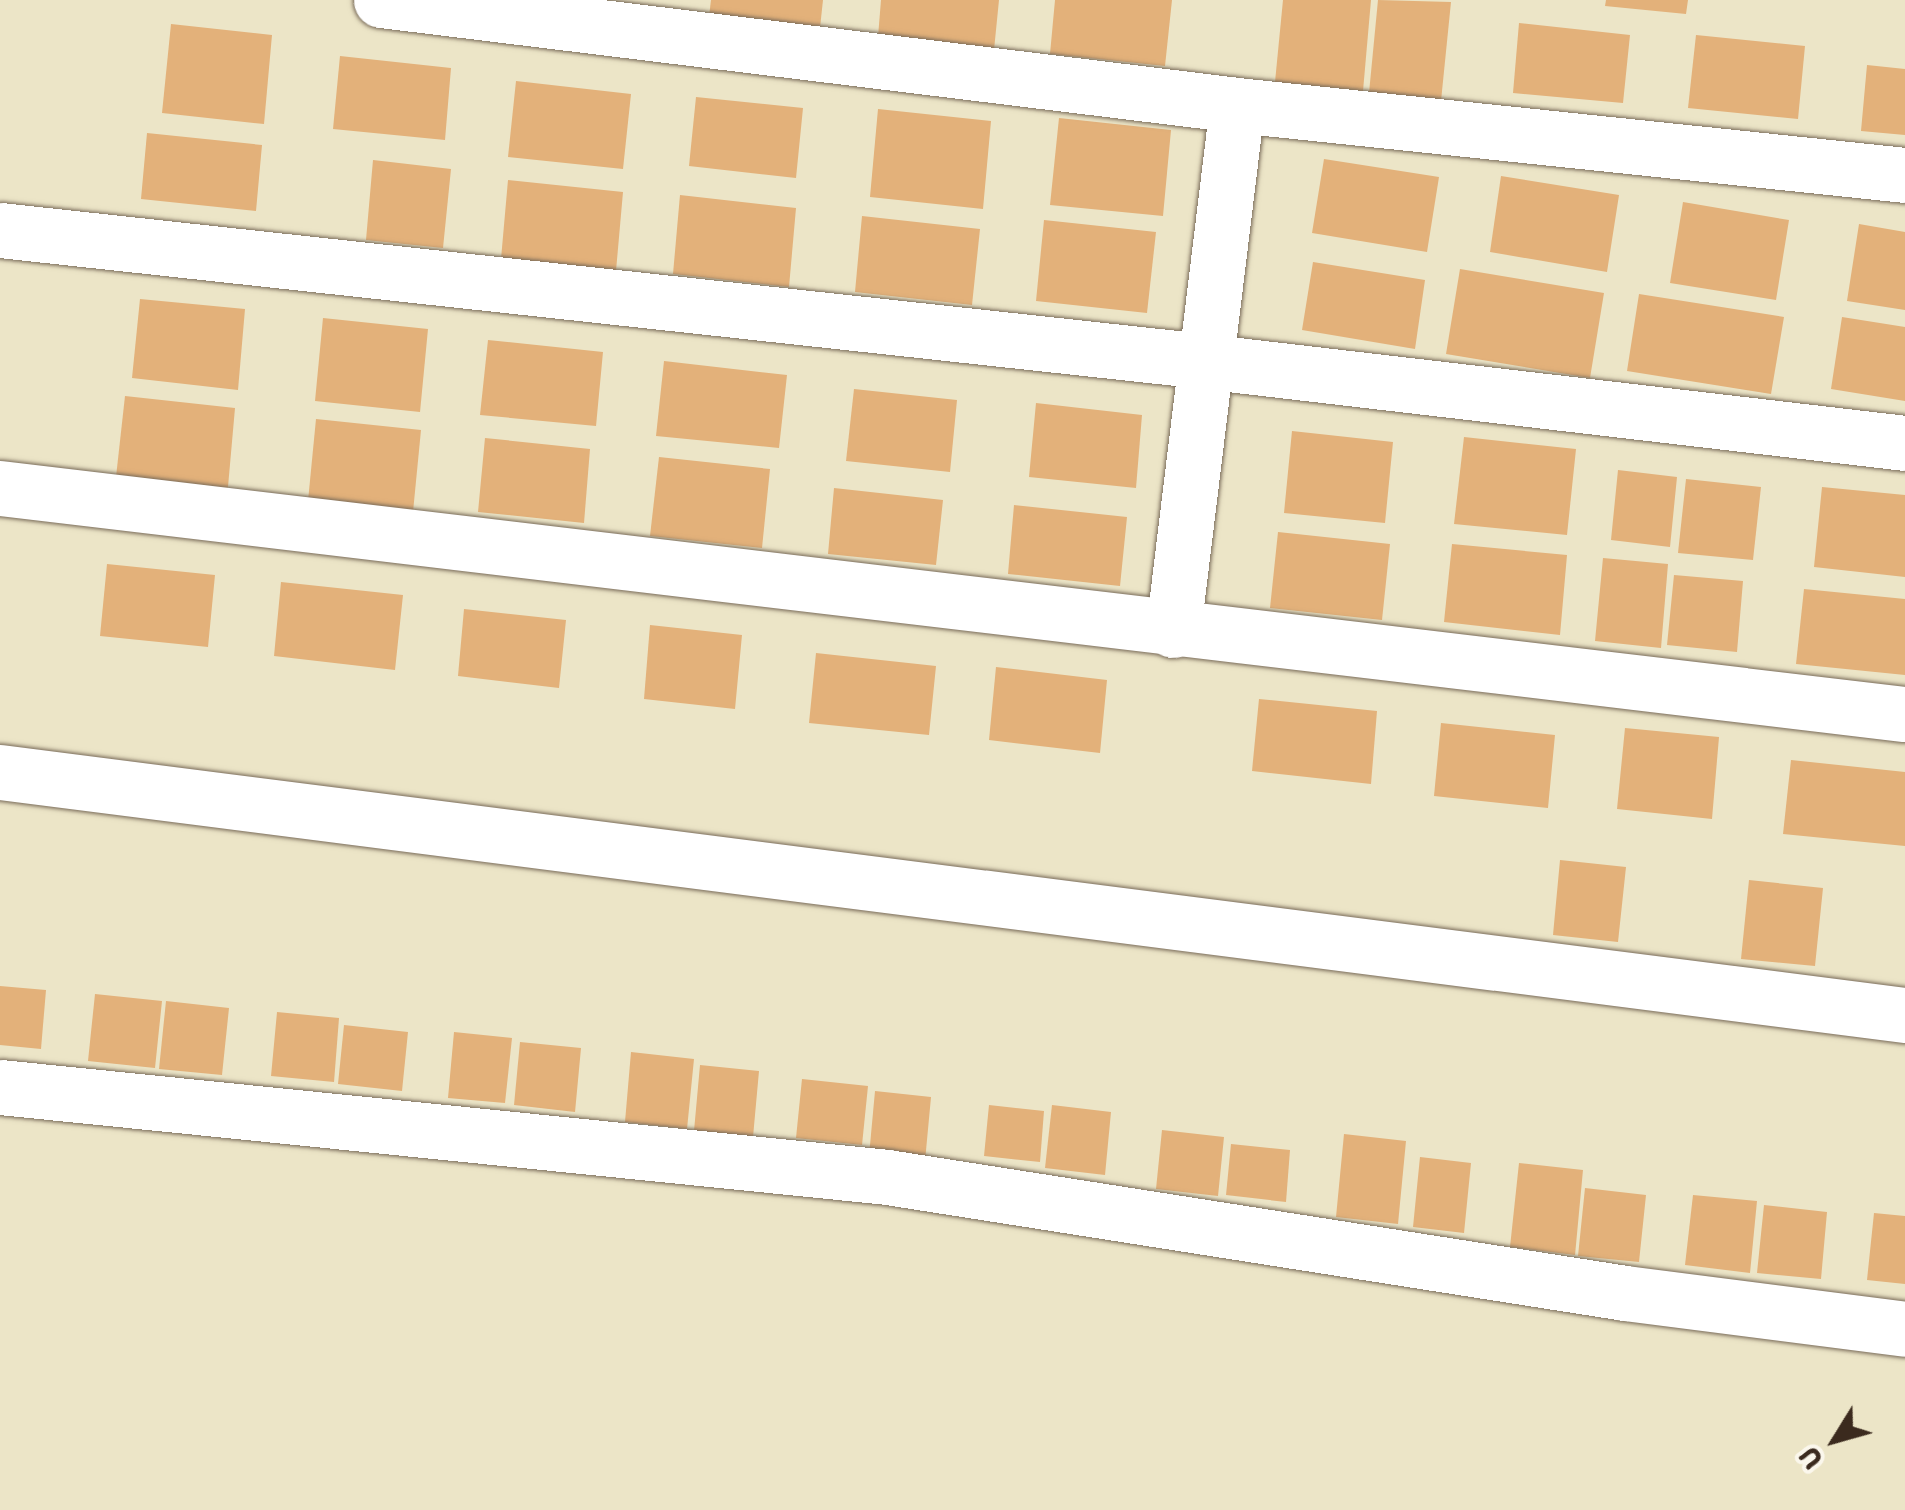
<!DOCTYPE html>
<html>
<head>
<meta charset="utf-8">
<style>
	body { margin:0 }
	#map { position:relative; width:1905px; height:1510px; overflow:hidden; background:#ece5c7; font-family:"Shantell Sans",sans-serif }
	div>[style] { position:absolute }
	.building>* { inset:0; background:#e3b17a }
	.roads { filter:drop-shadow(0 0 2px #796b59) drop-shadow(0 0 2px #796b59) }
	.minor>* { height:55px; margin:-27.5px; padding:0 27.5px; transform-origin:27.5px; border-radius:27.5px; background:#fff }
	span { translate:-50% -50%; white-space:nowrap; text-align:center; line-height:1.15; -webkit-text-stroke:8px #fbf7ec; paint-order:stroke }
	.north { position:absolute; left:1785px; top:1390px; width:100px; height:100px; -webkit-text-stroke:8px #fbf7ec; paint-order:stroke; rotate:233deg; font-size:28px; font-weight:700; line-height:40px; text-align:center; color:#3b2a1e }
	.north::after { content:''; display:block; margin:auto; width:35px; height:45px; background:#3b2a1e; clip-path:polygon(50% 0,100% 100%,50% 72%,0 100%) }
</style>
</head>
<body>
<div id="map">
	<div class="building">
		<div style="clip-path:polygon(711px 0,823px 0,819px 37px,708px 25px)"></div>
		<div style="clip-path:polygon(881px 0,999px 0,994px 50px,878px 37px)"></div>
		<div style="clip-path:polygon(1055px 0,1172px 0,1165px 66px,1050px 54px)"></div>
		<div style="clip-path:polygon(1283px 0,1371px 0,1363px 91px,1275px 82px)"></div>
		<div style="clip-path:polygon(1378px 0,1451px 2px,1441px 101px,1369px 93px)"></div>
		<div style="clip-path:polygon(1606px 0,1688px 0,1686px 14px,1605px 6px)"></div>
		<div style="clip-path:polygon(1519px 23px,1630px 35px,1623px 103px,1513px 93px)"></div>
		<div style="clip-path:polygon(171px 24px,272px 35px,264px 124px,162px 113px)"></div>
		<div style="clip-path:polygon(1696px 35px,1805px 46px,1798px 119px,1688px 108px)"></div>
		<div style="clip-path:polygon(340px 56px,451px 68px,445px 140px,333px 129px)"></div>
		<div style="clip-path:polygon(1867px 65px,1905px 69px,1905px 135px,1861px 131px)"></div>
		<div style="clip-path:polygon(516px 81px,631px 94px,623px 169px,508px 157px)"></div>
		<div style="clip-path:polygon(696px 97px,803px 108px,796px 178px,689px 166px)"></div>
		<div style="clip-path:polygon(878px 109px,991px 121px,983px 209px,870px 197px)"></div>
		<div style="clip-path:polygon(1059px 118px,1171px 130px,1163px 216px,1050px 205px)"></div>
		<div style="clip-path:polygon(147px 133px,262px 145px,256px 211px,141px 199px)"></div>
		<div style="clip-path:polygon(1324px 159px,1439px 177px,1427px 252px,1312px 233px)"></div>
		<div style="clip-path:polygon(373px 160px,451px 169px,443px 248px,366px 240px)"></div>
		<div style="clip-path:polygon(1501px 176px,1619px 195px,1607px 272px,1490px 252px)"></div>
		<div style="clip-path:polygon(508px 180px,623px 192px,616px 271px,501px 259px)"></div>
		<div style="clip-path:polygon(680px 195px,796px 208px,789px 287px,673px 274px)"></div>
		<div style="clip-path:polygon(1683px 202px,1789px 220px,1776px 300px,1670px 283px)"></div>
		<div style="clip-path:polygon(862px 216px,980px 229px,972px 305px,855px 292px)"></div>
		<div style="clip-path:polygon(1044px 220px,1156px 232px,1147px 313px,1036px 301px)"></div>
		<div style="clip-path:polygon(1859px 224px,1905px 232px,1905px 310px,1847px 301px)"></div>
		<div style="clip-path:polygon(1313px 262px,1425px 280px,1415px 349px,1302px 330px)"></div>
		<div style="clip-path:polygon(1460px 269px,1604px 293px,1590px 378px,1446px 354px)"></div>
		<div style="clip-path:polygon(1639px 294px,1784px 317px,1771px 394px,1627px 371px)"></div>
		<div style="clip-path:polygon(140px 299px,245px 309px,238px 390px,132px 378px)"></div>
		<div style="clip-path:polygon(1842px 317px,1905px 327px,1905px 401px,1831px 389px)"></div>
		<div style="clip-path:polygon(323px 318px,428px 329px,420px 412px,315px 401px)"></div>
		<div style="clip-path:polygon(488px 340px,603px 352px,596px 426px,480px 415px)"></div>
		<div style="clip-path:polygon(664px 361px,787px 375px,779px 448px,656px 436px)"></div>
		<div style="clip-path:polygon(854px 389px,957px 400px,950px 472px,846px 461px)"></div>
		<div style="clip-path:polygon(125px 396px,235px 408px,227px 498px,115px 486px)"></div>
		<div style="clip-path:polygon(1036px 403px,1142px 415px,1136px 488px,1029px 477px)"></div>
		<div style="clip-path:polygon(316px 419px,421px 430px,413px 512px,308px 501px)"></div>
		<div style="clip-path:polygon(1292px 431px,1393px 442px,1385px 523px,1284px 513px)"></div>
		<div style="clip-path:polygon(1464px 437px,1576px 449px,1567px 535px,1454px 524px)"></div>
		<div style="clip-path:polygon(485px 438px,590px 449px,584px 523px,478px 512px)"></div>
		<div style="clip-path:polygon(659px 457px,770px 469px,762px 548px,650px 536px)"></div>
		<div style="clip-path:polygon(1618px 470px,1677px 477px,1670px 547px,1611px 540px)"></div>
		<div style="clip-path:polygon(1686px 479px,1761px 487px,1753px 560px,1678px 553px)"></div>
		<div style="clip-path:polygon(1822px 487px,1905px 495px,1905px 577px,1814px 567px)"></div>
		<div style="clip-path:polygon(834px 488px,943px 500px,936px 565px,828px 554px)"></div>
		<div style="clip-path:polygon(1014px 505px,1127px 517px,1120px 586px,1008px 574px)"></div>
		<div style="clip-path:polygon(1278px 532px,1390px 544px,1382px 620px,1270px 608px)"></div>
		<div style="clip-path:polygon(1452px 544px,1567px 555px,1560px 635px,1444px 622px)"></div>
		<div style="clip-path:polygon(1603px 558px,1668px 564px,1661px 648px,1595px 641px)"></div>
		<div style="clip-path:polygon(107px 564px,215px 575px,208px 647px,100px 636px)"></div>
		<div style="clip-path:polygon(1674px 575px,1743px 581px,1737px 652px,1667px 645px)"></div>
		<div style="clip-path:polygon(281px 582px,403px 595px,395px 670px,274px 656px)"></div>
		<div style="clip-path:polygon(1804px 589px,1905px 599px,1905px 675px,1796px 664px)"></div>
		<div style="clip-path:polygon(464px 609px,566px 620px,559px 688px,458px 676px)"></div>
		<div style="clip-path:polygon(650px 625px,742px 635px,735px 709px,644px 699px)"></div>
		<div style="clip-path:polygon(816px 653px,936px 666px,929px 735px,809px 723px)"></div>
		<div style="clip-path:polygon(996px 667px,1107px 680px,1100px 753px,989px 740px)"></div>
		<div style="clip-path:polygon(1259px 699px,1377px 711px,1371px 784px,1252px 771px)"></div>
		<div style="clip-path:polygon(1441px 723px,1555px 735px,1548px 808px,1434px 796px)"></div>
		<div style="clip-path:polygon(1625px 728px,1719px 737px,1712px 819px,1617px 809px)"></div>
		<div style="clip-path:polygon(1791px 760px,1905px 772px,1905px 846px,1783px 834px)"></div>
		<div style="clip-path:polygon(1560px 860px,1626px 867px,1618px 942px,1553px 935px)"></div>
		<div style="clip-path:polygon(1749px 880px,1823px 888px,1815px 966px,1741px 959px)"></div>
		<div style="clip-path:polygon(0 986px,46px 990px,41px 1049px,0 1045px)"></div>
		<div style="clip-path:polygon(95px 994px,162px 1001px,155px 1068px,88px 1061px)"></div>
		<div style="clip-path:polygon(166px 1001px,229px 1008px,222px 1075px,159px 1069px)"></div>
		<div style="clip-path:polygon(277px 1012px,339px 1018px,334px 1082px,271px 1076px)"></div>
		<div style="clip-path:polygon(344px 1025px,408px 1032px,402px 1091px,338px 1084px)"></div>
		<div style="clip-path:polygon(454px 1032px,512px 1038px,505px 1103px,448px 1098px)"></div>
		<div style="clip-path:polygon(520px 1042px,581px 1048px,575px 1112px,514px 1105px)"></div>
		<div style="clip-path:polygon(631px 1052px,694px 1059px,687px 1129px,625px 1122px)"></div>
		<div style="clip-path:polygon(700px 1065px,759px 1071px,753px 1137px,694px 1131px)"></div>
		<div style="clip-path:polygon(802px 1079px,868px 1086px,862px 1145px,796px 1138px)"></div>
		<div style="clip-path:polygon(875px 1091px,931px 1097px,925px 1161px,869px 1156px)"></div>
		<div style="clip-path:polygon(989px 1105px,1044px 1111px,1040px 1162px,984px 1156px)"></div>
		<div style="clip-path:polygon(1052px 1105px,1111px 1112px,1105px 1175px,1045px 1168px)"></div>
		<div style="clip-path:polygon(1162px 1130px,1224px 1137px,1218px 1196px,1156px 1189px)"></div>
		<div style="clip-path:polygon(1344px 1134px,1406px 1141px,1398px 1224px,1336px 1217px)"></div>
		<div style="clip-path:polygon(1231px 1144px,1290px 1150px,1286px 1202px,1226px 1195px)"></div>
		<div style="clip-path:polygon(1420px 1157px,1471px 1163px,1464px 1233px,1413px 1227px)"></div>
		<div style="clip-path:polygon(1519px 1163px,1583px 1170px,1575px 1255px,1510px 1247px)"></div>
		<div style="clip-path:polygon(1585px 1188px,1646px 1195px,1639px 1262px,1578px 1256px)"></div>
		<div style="clip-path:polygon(1693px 1195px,1757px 1201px,1750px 1273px,1685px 1265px)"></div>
		<div style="clip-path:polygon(1764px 1205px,1827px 1212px,1821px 1279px,1757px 1273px)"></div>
		<div style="clip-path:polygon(1874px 1213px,1905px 1216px,1905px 1284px,1867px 1280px)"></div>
	</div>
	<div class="roads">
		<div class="minor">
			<div style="left:381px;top:0;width:862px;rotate:6.99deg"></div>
			<div style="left:1237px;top:105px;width:672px;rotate:5.98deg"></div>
			<div style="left:0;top:230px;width:1210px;rotate:6.21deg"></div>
			<div style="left:1203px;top:361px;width:707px;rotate:6.66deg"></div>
			<div style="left:0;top:488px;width:1918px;rotate:6.77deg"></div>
			<div style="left:1173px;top:630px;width:529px;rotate:-83.05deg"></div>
			<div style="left:0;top:772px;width:1920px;rotate:7.27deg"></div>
			<div style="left:0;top:1087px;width:892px;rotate:5.79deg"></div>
			<div style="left:887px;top:1177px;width:747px;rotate:8.93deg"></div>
			<div style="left:1625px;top:1293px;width:282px;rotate:7.3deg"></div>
		</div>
	</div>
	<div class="north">U</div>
</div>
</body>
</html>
